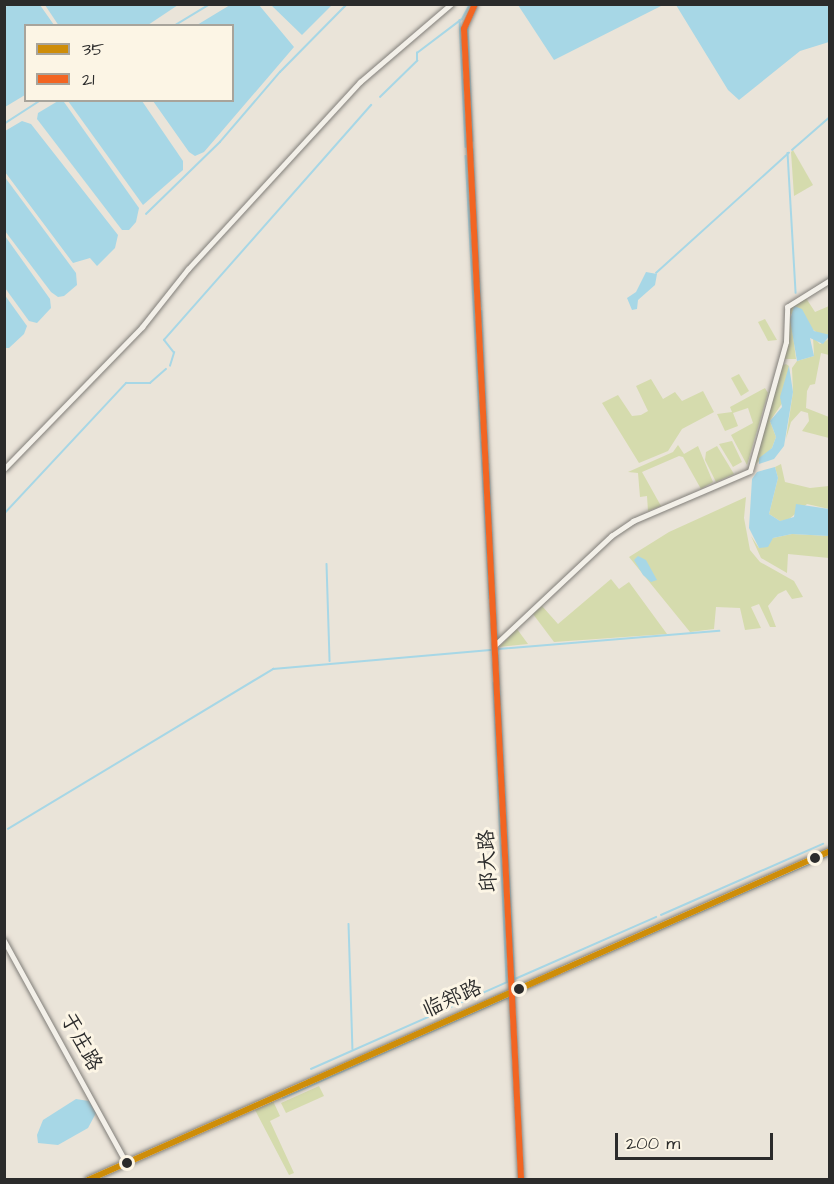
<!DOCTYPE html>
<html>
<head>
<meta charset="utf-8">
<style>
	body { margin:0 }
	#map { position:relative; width:834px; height:1184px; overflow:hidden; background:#eae4d9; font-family:"Architects Daughter","LXGW WenKai TC",sans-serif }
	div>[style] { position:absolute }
	.green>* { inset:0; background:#d5dbad }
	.water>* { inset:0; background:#a7d7e6 }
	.stream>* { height:1.5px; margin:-0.75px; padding:0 0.75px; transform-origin:0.75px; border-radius:0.75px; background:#a7d7e6 }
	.roads { filter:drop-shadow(0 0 2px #817e79) drop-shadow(0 0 2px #817e79) }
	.street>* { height:4.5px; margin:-2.25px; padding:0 2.25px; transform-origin:2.25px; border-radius:2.25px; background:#f3f0e9 }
	.secondary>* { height:6px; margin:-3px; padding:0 3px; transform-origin:3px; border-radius:3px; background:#f3f0e9 }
	.bus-1>* { height:6px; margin:-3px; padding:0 3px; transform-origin:3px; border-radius:3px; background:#ce8d09 }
	.bus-2>* { height:6px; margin:-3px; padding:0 3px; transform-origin:3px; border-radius:3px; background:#f26522 }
	.dots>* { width:16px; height:16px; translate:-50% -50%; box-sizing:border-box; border:3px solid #fcf5e5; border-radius:50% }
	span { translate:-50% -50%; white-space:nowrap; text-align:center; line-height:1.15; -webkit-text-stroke:6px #fcf5e5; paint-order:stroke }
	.street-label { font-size:21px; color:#2b2b2b }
	.frame { position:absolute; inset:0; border:6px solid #2b2b2b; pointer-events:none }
	.legend { position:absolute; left:24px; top:24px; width:210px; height:78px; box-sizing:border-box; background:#fcf5e5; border:2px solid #a8a49b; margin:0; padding:8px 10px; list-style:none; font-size:18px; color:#2b2b2b }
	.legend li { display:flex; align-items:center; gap:12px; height:30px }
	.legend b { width:30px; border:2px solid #a8a49b }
	.scale { position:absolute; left:615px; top:1133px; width:158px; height:27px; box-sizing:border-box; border:3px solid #2b2b2b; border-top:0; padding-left:8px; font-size:18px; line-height:21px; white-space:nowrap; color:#2b2b2b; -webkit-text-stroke:4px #fcf5e5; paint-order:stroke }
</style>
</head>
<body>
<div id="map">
	<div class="green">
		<div style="clip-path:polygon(793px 150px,813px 185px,794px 196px,791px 152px)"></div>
		<div style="clip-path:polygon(804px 295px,815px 312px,829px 306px,829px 335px,819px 334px,790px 313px,796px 359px,784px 359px,788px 309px)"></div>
		<div style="clip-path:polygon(765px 319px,777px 340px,768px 341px,758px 322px)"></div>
		<div style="clip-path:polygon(813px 337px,820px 344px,829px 339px,829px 355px,821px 353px,815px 384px,810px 385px,807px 391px,806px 408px,829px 417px,829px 438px,802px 431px,809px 421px,808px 413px,801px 411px,791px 422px,786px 439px,793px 392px,792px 368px,797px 361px,814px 356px)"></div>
		<div style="clip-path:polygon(786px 364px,789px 366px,783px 402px,770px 421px,776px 437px,772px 448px,754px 466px,781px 366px)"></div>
		<div style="clip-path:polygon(739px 374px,749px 391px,741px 396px,731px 378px)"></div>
		<div style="clip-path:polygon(651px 379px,663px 399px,675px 392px,682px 401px,703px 391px,714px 412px,682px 429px,668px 451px,639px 463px,602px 403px,618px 395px,632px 416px,641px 415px,648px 411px,636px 386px)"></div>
		<div style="clip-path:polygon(765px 388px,768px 393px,747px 465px,731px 435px,753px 423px,748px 408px,733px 413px,738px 426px,725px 431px,717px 414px,732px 412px,730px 407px)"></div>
		<div style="clip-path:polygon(732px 441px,742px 462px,733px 467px,719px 444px)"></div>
		<div style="clip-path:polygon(678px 445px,684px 454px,698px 446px,713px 482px,701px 489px,683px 457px,679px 456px,642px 472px,661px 506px,648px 511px,647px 496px,640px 497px,638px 473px,628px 472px,673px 452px)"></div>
		<div style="clip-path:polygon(717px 446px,734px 474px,716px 482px,705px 460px,706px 452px)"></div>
		<div style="clip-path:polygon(781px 464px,785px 482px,810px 488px,829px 486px,829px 509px,807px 504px,788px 520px,780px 521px,769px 514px,778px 478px,775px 467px)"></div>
		<div style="clip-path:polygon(746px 497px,744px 518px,750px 550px,760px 562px,794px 581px,803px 597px,792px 599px,786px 590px,778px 594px,768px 606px,776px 627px,770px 627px,759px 604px,751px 607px,761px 628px,745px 630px,740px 608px,716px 607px,714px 629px,690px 632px,629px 557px,669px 532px)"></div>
		<div style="clip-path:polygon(792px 534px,829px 536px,829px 558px,788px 554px,787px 573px,761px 558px,751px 536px,759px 548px,773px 538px)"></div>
		<div style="clip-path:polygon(611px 579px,619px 589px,629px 582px,667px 634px,554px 642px,533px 614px,542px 606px,558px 624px)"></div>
		<div style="clip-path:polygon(517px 629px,528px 644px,499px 647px)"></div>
		<div style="clip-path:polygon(319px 1086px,324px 1096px,286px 1113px,281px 1103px)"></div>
		<div style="clip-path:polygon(273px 1101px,280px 1116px,270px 1121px,294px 1173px,289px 1175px,255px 1110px)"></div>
	</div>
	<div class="water">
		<div style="clip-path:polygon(9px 5px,40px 5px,54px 25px,26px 26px,25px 95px,5px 107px,4px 8px)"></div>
		<div style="clip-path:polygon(45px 5px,178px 4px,178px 5px,148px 25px,59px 26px)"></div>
		<div style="clip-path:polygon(230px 5px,259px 5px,294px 47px,204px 152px,195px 156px,189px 152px,153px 101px,232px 100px,232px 26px,197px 25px)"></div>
		<div style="clip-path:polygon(271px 5px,332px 5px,302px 35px)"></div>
		<div style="clip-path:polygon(518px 5px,663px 5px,554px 60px)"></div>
		<div style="clip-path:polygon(676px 5px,829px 5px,829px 42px,800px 51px,739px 100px,728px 90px)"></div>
		<div style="clip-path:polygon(58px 101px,64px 102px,139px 208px,136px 222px,129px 230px,122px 230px,37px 119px,38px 113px)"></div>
		<div style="clip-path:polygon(68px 101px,142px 101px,183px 161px,183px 170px,143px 205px)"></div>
		<div style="clip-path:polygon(22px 121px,31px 124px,118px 235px,115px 248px,97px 266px,90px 258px,73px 263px,5px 172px,5px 131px)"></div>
		<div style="clip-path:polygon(4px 176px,76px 273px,77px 285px,64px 296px,58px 297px,51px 292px,5px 231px)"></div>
		<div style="clip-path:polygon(5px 236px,50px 299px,51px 308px,37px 323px,29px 321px,5px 288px)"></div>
		<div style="clip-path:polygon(646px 272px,657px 274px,655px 285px,638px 300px,637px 309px,632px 310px,627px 298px,636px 292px)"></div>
		<div style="clip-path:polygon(4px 294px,27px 326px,24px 334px,9px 348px,5px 348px)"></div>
		<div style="clip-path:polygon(794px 306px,802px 309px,814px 331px,830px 335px,823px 344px,810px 338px,814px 356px,797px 361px,790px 320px)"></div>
		<div style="clip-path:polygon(789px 366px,793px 392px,784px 446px,774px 459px,759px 464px,759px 458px,772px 448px,776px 437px,770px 421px,782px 407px,780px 397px)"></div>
		<div style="clip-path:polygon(775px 467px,778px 478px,769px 514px,780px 521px,794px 517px,796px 504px,829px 509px,829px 536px,792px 534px,773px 538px,768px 547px,759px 548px,749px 528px,752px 479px,757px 472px)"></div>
		<div style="clip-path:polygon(638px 556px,646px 560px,657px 580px,651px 582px,643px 575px,634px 560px)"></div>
		<div style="clip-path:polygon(76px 1099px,89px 1101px,96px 1113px,88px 1128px,58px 1145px,38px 1143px,37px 1135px,43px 1120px)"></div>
	</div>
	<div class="stream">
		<div style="left:460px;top:20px;width:127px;rotate:87.3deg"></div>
		<div style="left:468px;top:25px;width:116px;rotate:87.5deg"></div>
		<div style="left:174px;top:26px;width:42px;rotate:-31.4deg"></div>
		<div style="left:380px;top:97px;width:52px;rotate:-44.2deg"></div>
		<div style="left:417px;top:61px;width:8px;rotate:-90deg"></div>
		<div style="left:417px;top:53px;width:56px;rotate:-37.1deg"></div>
		<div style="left:462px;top:19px;width:17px;rotate:-62deg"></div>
		<div style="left:4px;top:124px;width:44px;rotate:-33deg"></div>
		<div style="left:473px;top:149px;width:158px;rotate:87.1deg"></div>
		<div style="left:792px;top:150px;width:50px;rotate:-41deg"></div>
		<div style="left:788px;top:153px;width:140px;rotate:86.7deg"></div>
		<div style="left:466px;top:156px;width:443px;rotate:86.9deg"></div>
		<div style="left:146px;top:214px;width:103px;rotate:-44.2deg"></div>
		<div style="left:220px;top:142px;width:92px;rotate:-49.4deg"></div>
		<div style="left:280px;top:72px;width:95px;rotate:-45.4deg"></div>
		<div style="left:656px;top:273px;width:179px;rotate:-42.1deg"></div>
		<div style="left:482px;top:311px;width:147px;rotate:87.7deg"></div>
		<div style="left:170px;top:366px;width:14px;rotate:-73deg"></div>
		<div style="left:174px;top:353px;width:16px;rotate:-128deg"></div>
		<div style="left:164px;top:340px;width:313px;rotate:-48.6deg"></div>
		<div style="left:489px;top:464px;width:176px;rotate:87.4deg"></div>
		<div style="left:4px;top:514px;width:179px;rotate:-47deg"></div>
		<div style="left:126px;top:383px;width:24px"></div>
		<div style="left:150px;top:383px;width:21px;rotate:-41deg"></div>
		<div style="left:327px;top:564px;width:97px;rotate:88.2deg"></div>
		<div style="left:498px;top:649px;width:1px;rotate:90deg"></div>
		<div style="left:499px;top:649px;width:221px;rotate:-4.7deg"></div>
		<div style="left:498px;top:655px;width:324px;rotate:87deg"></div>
		<div style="left:494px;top:683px;width:299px;rotate:87.5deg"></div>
		<div style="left:8px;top:829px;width:310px;rotate:-31.1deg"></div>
		<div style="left:273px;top:669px;width:218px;rotate:-5deg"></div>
		<div style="left:661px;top:915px;width:177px;rotate:-23.7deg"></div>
		<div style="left:349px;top:924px;width:125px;rotate:88.2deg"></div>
		<div style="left:566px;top:971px;width:283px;rotate:-23.8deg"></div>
		<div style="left:515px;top:979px;width:154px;rotate:-23.7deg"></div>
		<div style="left:516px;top:994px;width:20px;rotate:-27deg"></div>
		<div style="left:311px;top:1069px;width:214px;rotate:-23.9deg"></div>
		<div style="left:283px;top:1098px;width:245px;rotate:-24.1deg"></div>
	</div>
	<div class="roads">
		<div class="street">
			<div style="left:475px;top:4px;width:27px;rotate:114deg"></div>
			<div style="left:464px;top:29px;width:1152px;rotate:87.16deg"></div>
			<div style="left:4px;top:469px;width:198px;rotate:-45.8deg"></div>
			<div style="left:142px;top:327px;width:74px;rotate:-51.6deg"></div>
			<div style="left:188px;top:269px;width:254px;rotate:-47.4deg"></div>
			<div style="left:360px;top:82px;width:120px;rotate:-40.6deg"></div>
			<div style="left:494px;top:646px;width:161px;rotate:-43.2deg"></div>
			<div style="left:611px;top:536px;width:27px;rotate:-34deg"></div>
			<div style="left:633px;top:521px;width:127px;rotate:-23.1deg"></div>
			<div style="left:750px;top:471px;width:134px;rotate:-74.4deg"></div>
			<div style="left:786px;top:342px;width:35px;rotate:-88deg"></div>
			<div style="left:787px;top:307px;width:51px;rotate:-32.1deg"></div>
			<div style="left:4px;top:940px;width:253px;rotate:61.2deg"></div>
		</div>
		<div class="secondary">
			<div style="left:88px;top:1180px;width:812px;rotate:-23.91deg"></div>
		</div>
	</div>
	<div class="bus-1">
		<div style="left:88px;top:1180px;width:812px;rotate:-23.91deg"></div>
	</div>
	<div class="bus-2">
		<div style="left:475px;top:4px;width:27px;rotate:114deg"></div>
		<div style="left:464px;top:29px;width:1152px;rotate:87.16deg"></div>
	</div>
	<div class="dots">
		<div style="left:815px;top:858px;background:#2b2b2b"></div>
		<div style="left:519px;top:989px;background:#2b2b2b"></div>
		<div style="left:127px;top:1163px;background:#2b2b2b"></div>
	</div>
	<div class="street-label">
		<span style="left:488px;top:861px;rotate:-93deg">邱大路</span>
		<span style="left:452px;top:999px;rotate:-24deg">临郑路</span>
		<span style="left:81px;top:1042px;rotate:61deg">于庄路</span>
	</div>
	<div class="frame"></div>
	<ul class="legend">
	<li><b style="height:8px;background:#ce8d09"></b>35</li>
	<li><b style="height:8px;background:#f26522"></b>21</li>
	</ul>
	<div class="scale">200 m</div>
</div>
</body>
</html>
